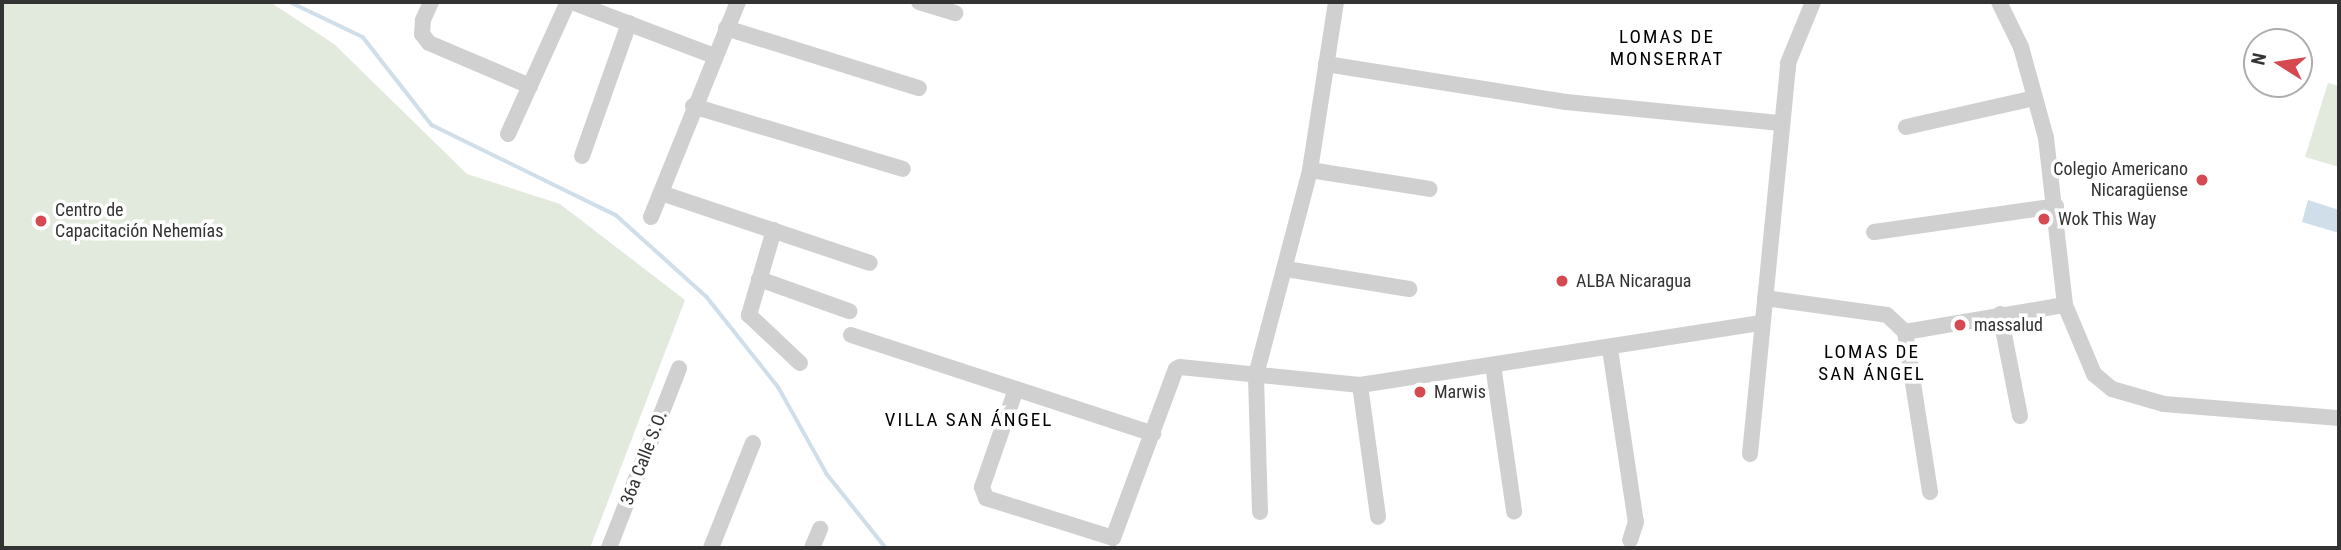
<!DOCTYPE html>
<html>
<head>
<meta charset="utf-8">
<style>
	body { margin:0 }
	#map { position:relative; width:2341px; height:550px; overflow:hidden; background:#fff; font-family:"Roboto Condensed",sans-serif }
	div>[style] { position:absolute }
	.green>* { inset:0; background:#e2e9dd }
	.water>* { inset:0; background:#cfdee9 }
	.stream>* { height:3.5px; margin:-1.75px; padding:0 1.75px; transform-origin:1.75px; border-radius:1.75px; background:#cfdee9 }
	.minor>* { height:16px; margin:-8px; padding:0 8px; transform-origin:8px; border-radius:8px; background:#d0d0d0 }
	.dots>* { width:19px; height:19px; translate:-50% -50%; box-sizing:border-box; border:4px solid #fff; border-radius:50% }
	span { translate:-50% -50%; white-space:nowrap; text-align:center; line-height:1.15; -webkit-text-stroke:7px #fff; paint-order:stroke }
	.poi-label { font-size:18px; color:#333 }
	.right { translate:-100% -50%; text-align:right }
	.left { translate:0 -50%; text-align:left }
	.street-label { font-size:18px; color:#333 }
	.neighbourhood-label { font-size:19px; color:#000; letter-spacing:2px }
	.frame { position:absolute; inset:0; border:4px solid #333; pointer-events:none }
	.north { position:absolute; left:2243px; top:28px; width:70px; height:70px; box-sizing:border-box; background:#fff; border:2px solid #adadad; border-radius:50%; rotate:282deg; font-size:19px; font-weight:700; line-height:28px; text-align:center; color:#333 }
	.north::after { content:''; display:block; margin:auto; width:24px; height:32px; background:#d44a50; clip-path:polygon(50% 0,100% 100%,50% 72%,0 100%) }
</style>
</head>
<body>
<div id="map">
	<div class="green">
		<div style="clip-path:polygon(2px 2px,270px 2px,334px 44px,467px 174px,560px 204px,685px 300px,590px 548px,2px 548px)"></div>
		<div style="clip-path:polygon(2328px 83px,2339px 86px,2339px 167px,2305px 157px)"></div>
	</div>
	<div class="water">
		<div style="clip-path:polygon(2308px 200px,2339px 210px,2339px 233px,2302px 222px)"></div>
	</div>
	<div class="stream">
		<div style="left:290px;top:2px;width:81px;rotate:25.6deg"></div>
		<div style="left:363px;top:37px;width:112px;rotate:51.9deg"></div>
		<div style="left:432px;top:125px;width:205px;rotate:26.1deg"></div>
		<div style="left:616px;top:215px;width:122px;rotate:42deg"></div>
		<div style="left:707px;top:297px;width:116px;rotate:51.6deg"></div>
		<div style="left:779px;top:388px;width:98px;rotate:60.8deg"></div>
		<div style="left:827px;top:474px;width:95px;rotate:51.4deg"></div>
	</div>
	<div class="minor">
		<div style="left:431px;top:2px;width:20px;rotate:114deg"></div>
		<div style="left:423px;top:20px;width:14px;rotate:94deg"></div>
		<div style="left:422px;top:34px;width:11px;rotate:52deg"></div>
		<div style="left:429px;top:43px;width:110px;rotate:23.1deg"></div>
		<div style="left:572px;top:2px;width:152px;rotate:20.8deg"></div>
		<div style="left:919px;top:2px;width:38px;rotate:17deg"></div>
		<div style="left:1999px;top:2px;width:50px;rotate:63.9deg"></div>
		<div style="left:2021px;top:47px;width:94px;rotate:74.6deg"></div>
		<div style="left:2046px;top:138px;width:168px;rotate:83.5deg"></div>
		<div style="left:2065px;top:305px;width:75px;rotate:67.2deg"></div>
		<div style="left:2094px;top:374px;width:23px;rotate:40deg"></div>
		<div style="left:2112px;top:389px;width:54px;rotate:16.1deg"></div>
		<div style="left:2164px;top:404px;width:176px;rotate:4.6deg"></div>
		<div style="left:726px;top:28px;width:202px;rotate:17.3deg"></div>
		<div style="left:1326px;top:64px;width:243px;rotate:9deg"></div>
		<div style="left:1566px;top:102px;width:216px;rotate:5.6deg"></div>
		<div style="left:693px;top:106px;width:219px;rotate:16.7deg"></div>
		<div style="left:1906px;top:127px;width:132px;rotate:-12.7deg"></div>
		<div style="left:508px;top:134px;width:145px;rotate:-65.6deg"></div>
		<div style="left:582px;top:156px;width:141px;rotate:-70.5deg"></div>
		<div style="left:1310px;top:170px;width:121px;rotate:9deg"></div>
		<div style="left:661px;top:193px;width:220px;rotate:18.5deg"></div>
		<div style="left:651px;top:217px;width:232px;rotate:-68deg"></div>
		<div style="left:774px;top:230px;width:89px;rotate:106.4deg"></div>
		<div style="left:749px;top:315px;width:70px;rotate:43.3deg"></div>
		<div style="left:1874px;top:232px;width:184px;rotate:-8.1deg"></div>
		<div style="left:1286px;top:269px;width:125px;rotate:9.2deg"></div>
		<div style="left:759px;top:279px;width:96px;rotate:19.6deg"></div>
		<div style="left:1765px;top:298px;width:123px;rotate:7.9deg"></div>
		<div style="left:1887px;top:315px;width:25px;rotate:43deg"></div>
		<div style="left:1905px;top:332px;width:162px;rotate:81.1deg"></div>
		<div style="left:2000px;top:314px;width:104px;rotate:78.9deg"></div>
		<div style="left:1905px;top:332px;width:162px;rotate:-9.6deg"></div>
		<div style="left:851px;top:335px;width:318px;rotate:18.1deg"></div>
		<div style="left:1610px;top:349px;width:175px;rotate:81.5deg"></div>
		<div style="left:1636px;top:522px;width:19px;rotate:108deg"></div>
		<div style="left:1493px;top:365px;width:148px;rotate:81.8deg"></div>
		<div style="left:1360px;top:385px;width:133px;rotate:82.2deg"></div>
		<div style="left:1016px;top:389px;width:104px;rotate:109.1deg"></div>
		<div style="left:982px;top:487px;width:12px;rotate:70deg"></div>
		<div style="left:986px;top:498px;width:133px;rotate:17.5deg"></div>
		<div style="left:1113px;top:538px;width:180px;rotate:-69.6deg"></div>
		<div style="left:1176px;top:369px;width:4px;rotate:-27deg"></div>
		<div style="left:1180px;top:367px;width:181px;rotate:5.7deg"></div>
		<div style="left:1360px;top:385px;width:406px;rotate:-8.8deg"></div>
		<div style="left:1750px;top:454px;width:393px;rotate:-84.4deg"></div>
		<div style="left:1788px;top:63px;width:66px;rotate:-67.7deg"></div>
		<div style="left:1260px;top:512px;width:137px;rotate:-91.7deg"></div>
		<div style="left:1256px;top:375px;width:212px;rotate:-75.2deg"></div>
		<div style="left:1310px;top:170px;width:170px;rotate:-81.2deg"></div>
		<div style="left:609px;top:548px;width:193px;rotate:-68.7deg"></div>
		<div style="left:711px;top:548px;width:113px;rotate:-68.2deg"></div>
		<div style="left:812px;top:548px;width:21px;rotate:-67deg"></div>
	</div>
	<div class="dots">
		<div style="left:2202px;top:180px;background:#d44a50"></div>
		<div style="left:2044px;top:219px;background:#d44a50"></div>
		<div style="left:41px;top:221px;background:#d44a50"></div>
		<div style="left:1562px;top:281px;background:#d44a50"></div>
		<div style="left:1960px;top:325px;background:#d44a50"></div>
		<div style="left:1420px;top:392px;background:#d44a50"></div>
	</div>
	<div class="poi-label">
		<span class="right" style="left:2188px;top:180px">Colegio Americano<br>Nicaragüense</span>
		<span class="left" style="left:55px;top:221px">Centro de<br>Capacitación Nehemías</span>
		<span class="left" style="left:2058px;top:219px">Wok This Way</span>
		<span class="left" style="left:1576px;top:281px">ALBA Nicaragua</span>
		<span class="left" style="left:1974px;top:325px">massalud</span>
		<span class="left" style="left:1434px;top:392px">Marwis</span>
	</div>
	<div class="street-label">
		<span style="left:644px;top:458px;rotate:-69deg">36a Calle S.O.</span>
	</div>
	<div class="neighbourhood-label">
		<span style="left:1667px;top:48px">LOMAS DE<br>MONSERRAT</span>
		<span style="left:1872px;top:363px">LOMAS DE<br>SAN ÁNGEL</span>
		<span style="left:969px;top:420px">VILLA SAN ÁNGEL</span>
	</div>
	<div class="frame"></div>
	<div class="north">N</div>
</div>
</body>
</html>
